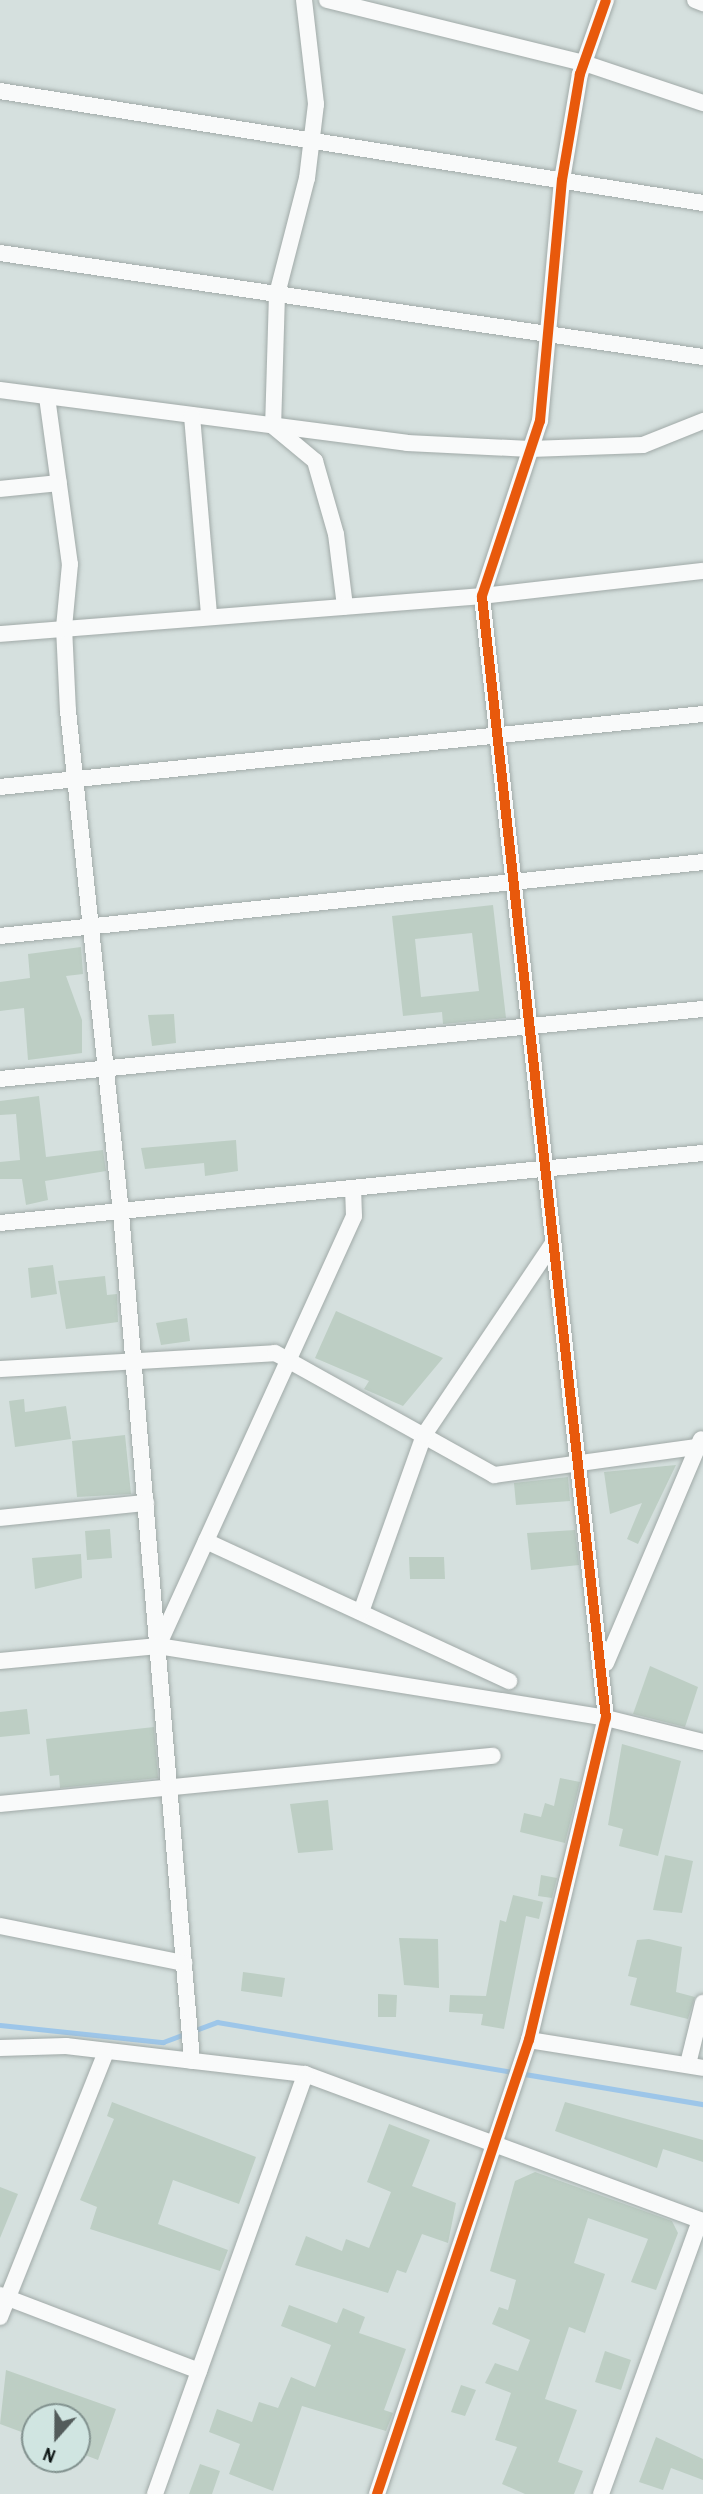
<!DOCTYPE html>
<html>
<head>
<meta charset="utf-8">
<style>
	body { margin:0 }
	#map { position:relative; width:703px; height:2494px; overflow:hidden; background:#d5e0de; font-family:"Archivo Narrow",sans-serif }
	div>[style] { position:absolute }
	.stream>* { height:5px; margin:-2.5px; padding:0 2.5px; transform-origin:2.5px; border-radius:2.5px; background:#9dc6e9 }
	.building>* { inset:0; background:#bdcec4 }
	.roads { filter:drop-shadow(0 0 2px #a1aaa8) drop-shadow(0 0 2px #a1aaa8) }
	.minor>* { height:16px; margin:-8px; padding:0 8px; transform-origin:8px; border-radius:8px; background:#f9fafa }
	.cycleway>* { height:10px; margin:-5px; padding:0 5px; transform-origin:5px; border-radius:5px; background:#e8590c }
	span { translate:-50% -50%; white-space:nowrap; text-align:center; line-height:1.15; -webkit-text-stroke:6px #d0e5e1; paint-order:stroke }
	.north { position:absolute; left:21px; top:2403px; width:70px; height:70px; box-sizing:border-box; background:#d0e5e1; border:2px solid #82928f; border-radius:50%; rotate:201deg; font-size:19px; font-weight:700; line-height:28px; text-align:center; color:#0d1514 }
	.north::after { content:''; display:block; margin:auto; width:24px; height:32px; background:#535c5b; clip-path:polygon(50% 0,100% 100%,50% 72%,0 100%) }
</style>
</head>
<body>
<div id="map">
	<div class="stream">
		<div style="left:0;top:2025px;width:164px;rotate:6deg"></div>
		<div style="left:163px;top:2042px;width:58px;rotate:-20.3deg"></div>
		<div style="left:217px;top:2022px;width:493px;rotate:9.6deg"></div>
	</div>
	<div class="building">
		<div style="clip-path:polygon(evenodd,493px 905px,506px 1018px,443px 1024px,442px 1012px,403px 1016px,392px 916px,493px 905px,472px 933px,479px 991px,421px 997px,415px 939px,472px 933px)"></div>
		<div style="clip-path:polygon(81px 947px,83px 974px,66px 976px,82px 1020px,82px 1053px,28px 1060px,24px 1008px,0 1011px,0 982px,30px 978px,28px 954px)"></div>
		<div style="clip-path:polygon(174px 1014px,176px 1043px,152px 1046px,148px 1015px)"></div>
		<div style="clip-path:polygon(39px 1096px,46px 1157px,103px 1150px,106px 1171px,45px 1181px,48px 1200px,26px 1205px,22px 1179px,0 1179px,0 1162px,20px 1160px,16px 1114px,0 1115px,0 1101px)"></div>
		<div style="clip-path:polygon(236px 1140px,238px 1171px,205px 1176px,204px 1163px,145px 1169px,141px 1148px)"></div>
		<div style="clip-path:polygon(53px 1265px,57px 1294px,31px 1298px,28px 1268px)"></div>
		<div style="clip-path:polygon(105px 1276px,107px 1295px,117px 1294px,118px 1322px,66px 1329px,58px 1281px)"></div>
		<div style="clip-path:polygon(336px 1311px,443px 1358px,403px 1406px,364px 1389px,369px 1381px,315px 1358px)"></div>
		<div style="clip-path:polygon(187px 1318px,190px 1341px,161px 1345px,156px 1323px)"></div>
		<div style="clip-path:polygon(24px 1399px,25px 1412px,66px 1406px,71px 1439px,15px 1447px,9px 1401px)"></div>
		<div style="clip-path:polygon(125px 1435px,131px 1494px,77px 1497px,72px 1441px)"></div>
		<div style="clip-path:polygon(676px 1465px,638px 1544px,627px 1539px,642px 1503px,610px 1514px,604px 1472px)"></div>
		<div style="clip-path:polygon(568px 1477px,570px 1501px,516px 1505px,514px 1483px)"></div>
		<div style="clip-path:polygon(110px 1529px,112px 1558px,87px 1560px,85px 1531px)"></div>
		<div style="clip-path:polygon(575px 1530px,579px 1565px,531px 1570px,527px 1533px)"></div>
		<div style="clip-path:polygon(81px 1554px,82px 1578px,35px 1589px,32px 1558px)"></div>
		<div style="clip-path:polygon(409px 1557px,444px 1557px,445px 1579px,410px 1579px)"></div>
		<div style="clip-path:polygon(650px 1666px,698px 1687px,685px 1727px,633px 1714px)"></div>
		<div style="clip-path:polygon(27px 1709px,30px 1734px,0 1737px,0 1712px)"></div>
		<div style="clip-path:polygon(154px 1727px,158px 1778px,60px 1788px,59px 1775px,50px 1776px,46px 1739px)"></div>
		<div style="clip-path:polygon(622px 1744px,681px 1761px,658px 1856px,619px 1846px,623px 1829px,608px 1825px)"></div>
		<div style="clip-path:polygon(560px 1778px,580px 1782px,565px 1843px,520px 1832px,524px 1813px,541px 1817px,545px 1803px,554px 1806px)"></div>
		<div style="clip-path:polygon(328px 1800px,333px 1850px,298px 1853px,290px 1804px)"></div>
		<div style="clip-path:polygon(665px 1855px,693px 1861px,682px 1913px,653px 1910px)"></div>
		<div style="clip-path:polygon(541px 1875px,557px 1878px,552px 1898px,538px 1896px)"></div>
		<div style="clip-path:polygon(513px 1895px,543px 1902px,539px 1919px,526px 1916px,504px 2029px,481px 2025px,483px 2014px,449px 2012px,450px 1995px,486px 1996px,500px 1920px,506px 1922px)"></div>
		<div style="clip-path:polygon(399px 1938px,438px 1939px,439px 1988px,404px 1985px)"></div>
		<div style="clip-path:polygon(649px 1939px,682px 1947px,676px 1992px,695px 1997px,688px 2019px,630px 2005px,637px 1978px,628px 1976px,637px 1940px)"></div>
		<div style="clip-path:polygon(243px 1972px,285px 1978px,282px 1997px,241px 1991px)"></div>
		<div style="clip-path:polygon(378px 1994px,397px 1995px,396px 2017px,378px 2017px)"></div>
		<div style="clip-path:polygon(112px 2102px,256px 2157px,239px 2204px,173px 2180px,158px 2224px,228px 2250px,220px 2271px,90px 2229px,97px 2207px,80px 2200px,114px 2119px,107px 2116px)"></div>
		<div style="clip-path:polygon(565px 2102px,703px 2140px,703px 2162px,663px 2149px,657px 2168px,555px 2131px)"></div>
		<div style="clip-path:polygon(389px 2124px,430px 2140px,412px 2186px,456px 2203px,448px 2243px,422px 2234px,406px 2273px,397px 2270px,388px 2293px,295px 2265px,306px 2236px,342px 2251px,346px 2239px,369px 2248px,391px 2192px,367px 2182px)"></div>
		<div style="clip-path:polygon(535px 2172px,672px 2221px,678px 2233px,656px 2290px,631px 2282px,648px 2239px,588px 2218px,574px 2263px,605px 2274px,585px 2333px,569px 2327px,545px 2399px,577px 2410px,558px 2462px,583px 2471px,574px 2494px,525px 2494px,502px 2484px,517px 2447px,495px 2440px,511px 2393px,485px 2383px,495px 2363px,518px 2371px,530px 2340px,492px 2324px,499px 2307px,508px 2310px,516px 2280px,490px 2271px,515px 2181px)"></div>
		<div style="clip-path:polygon(0 2187px,18px 2194px,0 2238px)"></div>
		<div style="clip-path:polygon(289px 2305px,337px 2323px,343px 2308px,365px 2317px,359px 2333px,406px 2349px,384px 2410px,393px 2413px,386px 2431px,302px 2406px,273px 2491px,229px 2474px,240px 2444px,209px 2432px,217px 2409px,252px 2422px,259px 2402px,278px 2408px,291px 2377px,315px 2387px,331px 2345px,281px 2326px)"></div>
		<div style="clip-path:polygon(605px 2351px,631px 2360px,621px 2390px,595px 2382px)"></div>
		<div style="clip-path:polygon(6px 2370px,116px 2409px,98px 2460px,77px 2452px,77px 2417px,35px 2417px,35px 2437px,0 2424px)"></div>
		<div style="clip-path:polygon(461px 2385px,476px 2390px,465px 2416px,451px 2412px)"></div>
		<div style="clip-path:polygon(656px 2437px,703px 2459px,703px 2480px,671px 2468px,663px 2490px,639px 2482px)"></div>
		<div style="clip-path:polygon(200px 2464px,220px 2471px,212px 2494px,189px 2494px)"></div>
	</div>
	<div class="roads">
		<div class="minor">
			<div style="left:304px;top:0;width:105px;rotate:83.4deg"></div>
			<div style="left:316px;top:104px;width:75px;rotate:96.9deg"></div>
			<div style="left:307px;top:178px;width:120px;rotate:104.5deg"></div>
			<div style="left:277px;top:294px;width:132px;rotate:91.7deg"></div>
			<div style="left:273px;top:426px;width:55px;rotate:39.8deg"></div>
			<div style="left:315px;top:461px;width:76px;rotate:74deg"></div>
			<div style="left:336px;top:534px;width:73px;rotate:82.9deg"></div>
			<div style="left:327px;top:0;width:265px;rotate:13.8deg"></div>
			<div style="left:584px;top:63px;width:126px;rotate:18.6deg"></div>
			<div style="left:695px;top:0;width:9px;rotate:21deg"></div>
			<div style="left:0;top:91px;width:712px;rotate:9.05deg"></div>
			<div style="left:0;top:253px;width:711px;rotate:8.42deg"></div>
			<div style="left:0;top:390px;width:410px;rotate:7.4deg"></div>
			<div style="left:407px;top:443px;width:123px;rotate:2.8deg"></div>
			<div style="left:530px;top:449px;width:113px;rotate:-2deg"></div>
			<div style="left:643px;top:445px;width:65px;rotate:-21.8deg"></div>
			<div style="left:47px;top:397px;width:169px;rotate:82.2deg"></div>
			<div style="left:70px;top:564px;width:63px;rotate:95.4deg"></div>
			<div style="left:64px;top:627px;width:84px;rotate:87.3deg"></div>
			<div style="left:68px;top:711px;width:505px;rotate:83.97deg"></div>
			<div style="left:121px;top:1213px;width:851px;rotate:85.21deg"></div>
			<div style="left:192px;top:416px;width:201px;rotate:85.1deg"></div>
			<div style="left:0;top:489px;width:59px;rotate:-5.8deg"></div>
			<div style="left:0;top:634px;width:483px;rotate:-4.5deg"></div>
			<div style="left:482px;top:596px;width:222px;rotate:-6.5deg"></div>
			<div style="left:0;top:787px;width:707px;rotate:-5.93deg"></div>
			<div style="left:0;top:936px;width:707px;rotate:-6.01deg"></div>
			<div style="left:0;top:1079px;width:706px;rotate:-5.69deg"></div>
			<div style="left:0;top:1223px;width:706px;rotate:-5.69deg"></div>
			<div style="left:0;top:1369px;width:275px;rotate:-3.3deg"></div>
			<div style="left:275px;top:1353px;width:251px;rotate:29.1deg"></div>
			<div style="left:494px;top:1475px;width:211px;rotate:-7.9deg"></div>
			<div style="left:0;top:1518px;width:147px;rotate:-5.9deg"></div>
			<div style="left:206px;top:1541px;width:334px;rotate:24.8deg"></div>
			<div style="left:361px;top:1612px;width:188px;rotate:-70.4deg"></div>
			<div style="left:424px;top:1435px;width:231px;rotate:-56.1deg"></div>
			<div style="left:159px;top:1644px;width:470px;rotate:-65.5deg"></div>
			<div style="left:354px;top:1216px;width:27px;rotate:-92deg"></div>
			<div style="left:0;top:1661px;width:159px;rotate:-5.4deg"></div>
			<div style="left:158px;top:1646px;width:454px;rotate:9.1deg"></div>
			<div style="left:606px;top:1718px;width:100px;rotate:13.9deg"></div>
			<div style="left:606px;top:1663px;width:243px;rotate:-67deg"></div>
			<div style="left:0;top:1804px;width:495px;rotate:-5.6deg"></div>
			<div style="left:0;top:1926px;width:188px;rotate:11.4deg"></div>
			<div style="left:529px;top:2040px;width:176px;rotate:9.1deg"></div>
			<div style="left:0;top:2048px;width:66px;rotate:-1.7deg"></div>
			<div style="left:66px;top:2046px;width:241px;rotate:6.7deg"></div>
			<div style="left:305px;top:2074px;width:424px;rotate:20.3deg"></div>
			<div style="left:688px;top:2064px;width:63px;rotate:-76.2deg"></div>
			<div style="left:0;top:2295px;width:213px;rotate:20.9deg"></div>
			<div style="left:0;top:2317px;width:283px;rotate:-68.2deg"></div>
			<div style="left:155px;top:2494px;width:446px;rotate:-70.3deg"></div>
			<div style="left:377px;top:2494px;width:479px;rotate:-71.5deg"></div>
			<div style="left:529px;top:2040px;width:331px;rotate:-76.6deg"></div>
			<div style="left:606px;top:1718px;width:1129px;rotate:-96.31deg"></div>
			<div style="left:482px;top:596px;width:184px;rotate:-71.7deg"></div>
			<div style="left:540px;top:421px;width:242px;rotate:-84.8deg"></div>
			<div style="left:562px;top:180px;width:108px;rotate:-80.4deg"></div>
			<div style="left:580px;top:74px;width:78px;rotate:-70.6deg"></div>
			<div style="left:601px;top:2494px;width:291px;rotate:-70.1deg"></div>
		</div>
	</div>
	<div class="cycleway">
		<div style="left:377px;top:2494px;width:479px;rotate:-71.5deg"></div>
		<div style="left:529px;top:2040px;width:331px;rotate:-76.6deg"></div>
		<div style="left:606px;top:1718px;width:1129px;rotate:-96.31deg"></div>
		<div style="left:482px;top:596px;width:184px;rotate:-71.7deg"></div>
		<div style="left:540px;top:421px;width:242px;rotate:-84.8deg"></div>
		<div style="left:562px;top:180px;width:108px;rotate:-80.4deg"></div>
		<div style="left:580px;top:74px;width:78px;rotate:-70.6deg"></div>
	</div>
	<div class="north">N</div>
</div>
</body>
</html>
